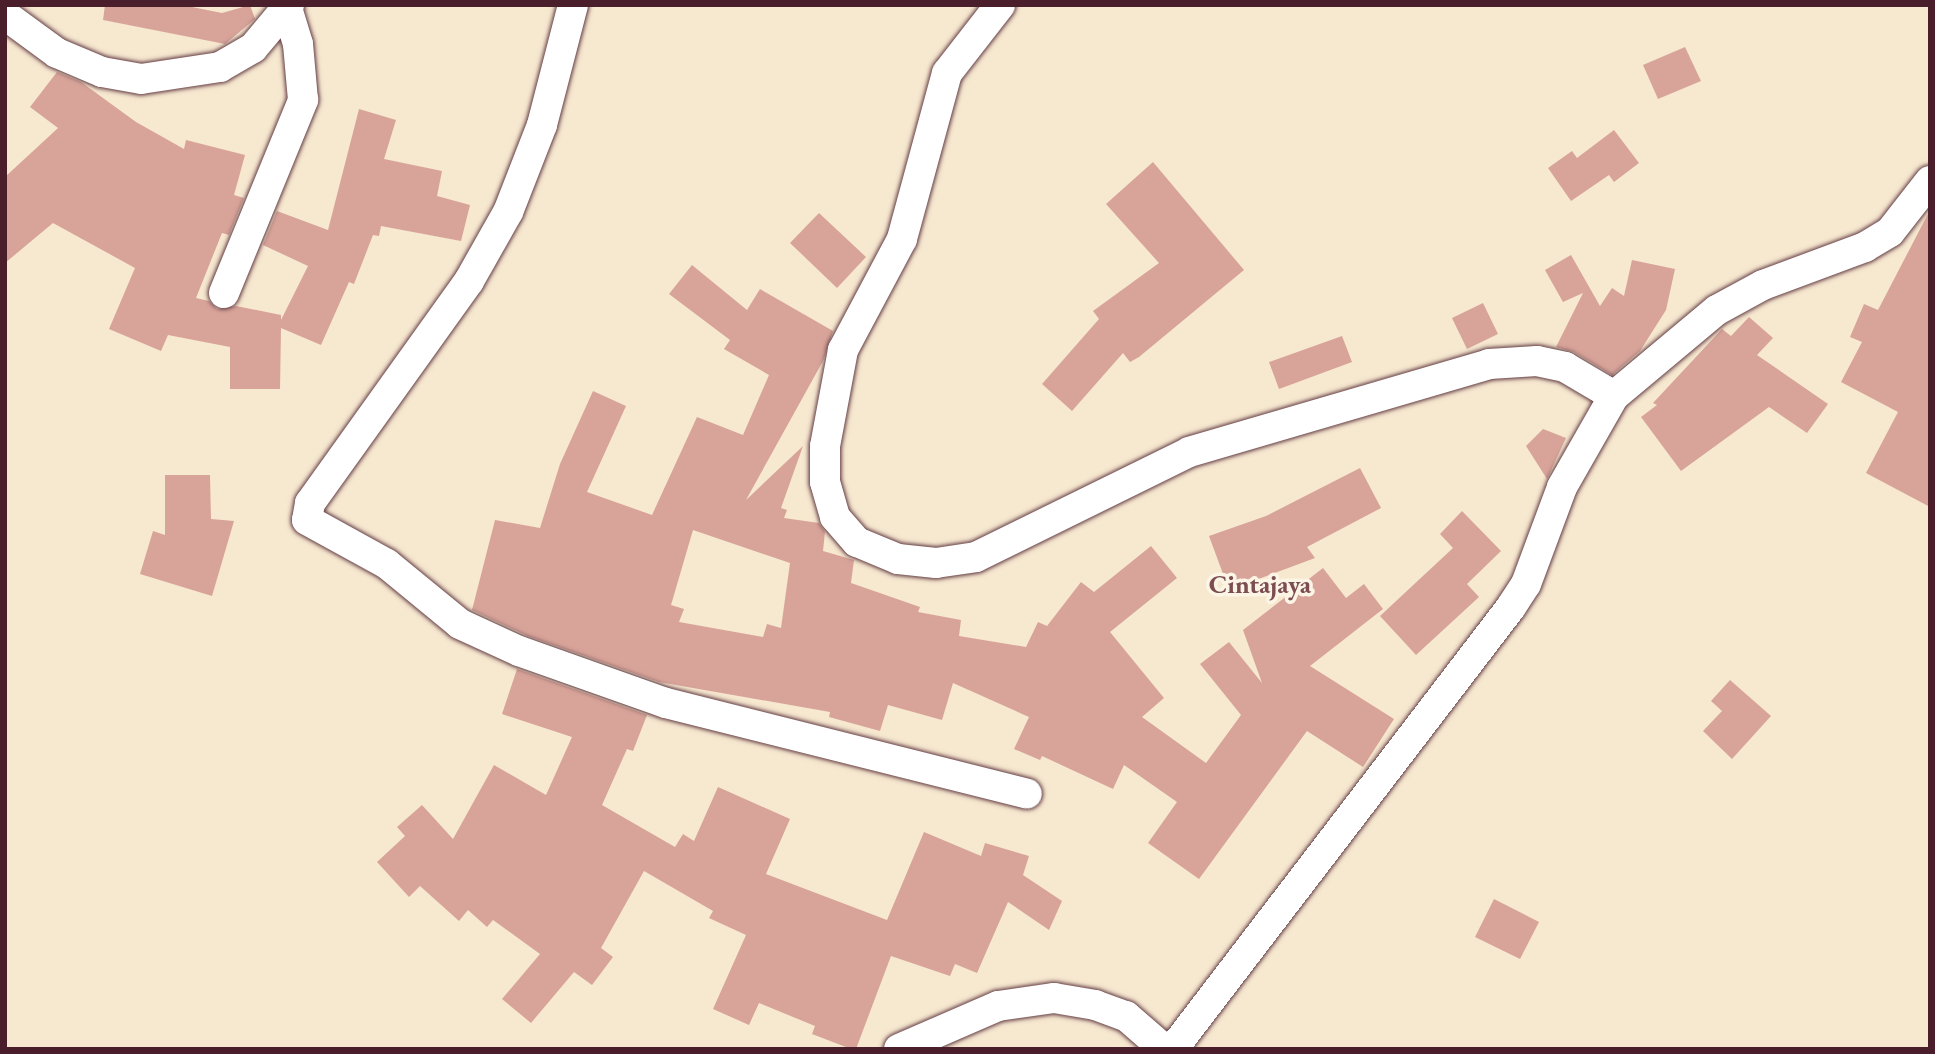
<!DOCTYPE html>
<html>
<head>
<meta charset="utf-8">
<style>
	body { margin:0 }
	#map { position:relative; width:1935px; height:1054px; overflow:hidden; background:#f7e8d0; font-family:"EB Garamond",serif }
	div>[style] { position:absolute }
	.building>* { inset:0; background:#d8a49a }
	.roads { filter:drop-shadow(0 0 2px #643d44) drop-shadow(0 0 2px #643d44) }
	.street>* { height:30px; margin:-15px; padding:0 15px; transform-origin:15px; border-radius:15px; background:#fff }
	span { translate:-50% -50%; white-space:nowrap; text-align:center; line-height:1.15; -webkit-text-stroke:7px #fcf5e5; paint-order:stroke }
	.quarter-label { font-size:26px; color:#7c4e52; font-weight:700 }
	.frame { position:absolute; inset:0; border:7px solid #4a1f2b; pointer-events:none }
</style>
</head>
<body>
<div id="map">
	<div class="building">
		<div style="clip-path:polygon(105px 5px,182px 5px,222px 13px,250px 5px,255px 19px,225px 44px,103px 20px)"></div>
		<div style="clip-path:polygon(1685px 47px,1701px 81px,1658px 99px,1643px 65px)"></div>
		<div style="clip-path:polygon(57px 72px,81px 82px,136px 122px,184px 149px,186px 140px,245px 155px,234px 195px,244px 198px,229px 235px,222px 233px,196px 298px,209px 301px,217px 309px,236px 306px,281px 315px,281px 320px,308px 266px,263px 245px,277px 211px,328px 230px,359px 109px,396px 120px,384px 159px,442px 171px,437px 196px,470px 205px,461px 241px,381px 226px,379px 236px,373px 235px,354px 284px,349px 282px,321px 345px,281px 328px,280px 389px,230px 389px,230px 347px,168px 335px,161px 351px,109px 329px,135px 268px,53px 223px,5px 263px,5px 177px,58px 128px,30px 107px)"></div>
		<div style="clip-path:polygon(1614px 130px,1639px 163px,1614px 182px,1609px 175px,1571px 201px,1548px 168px,1572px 151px,1577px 158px)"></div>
		<div style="clip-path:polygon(1153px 162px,1244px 270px,1139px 357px,1130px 362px,1123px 353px,1072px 411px,1042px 384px,1099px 319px,1093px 311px,1159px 263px,1106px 204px)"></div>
		<div style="clip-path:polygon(1930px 210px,1930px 507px,1866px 473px,1898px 412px,1841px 382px,1862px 342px,1850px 337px,1864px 304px,1878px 310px)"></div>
		<div style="clip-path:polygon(819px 213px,866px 257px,837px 288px,790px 243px)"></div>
		<div style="clip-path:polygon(1571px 255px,1600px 306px,1612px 288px,1624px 296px,1632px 260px,1675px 269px,1666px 310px,1640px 351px,1612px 375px,1574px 352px,1556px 347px,1583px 293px,1563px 302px,1545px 270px)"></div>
		<div style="clip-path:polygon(evenodd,692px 265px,747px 310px,760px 289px,833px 331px,823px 361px,746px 500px,803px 446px,781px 508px,787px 510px,784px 518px,819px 523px,825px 532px,823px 551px,854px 560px,851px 583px,920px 607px,918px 612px,961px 620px,959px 636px,1026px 647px,1038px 622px,1047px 626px,1081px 582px,1094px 592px,1151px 546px,1177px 578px,1110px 632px,1164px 698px,1142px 717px,1206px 763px,1241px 715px,1200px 664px,1229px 642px,1262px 683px,1243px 630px,1323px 568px,1346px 598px,1364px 584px,1383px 609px,1310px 666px,1394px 719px,1363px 767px,1307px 731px,1199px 879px,1148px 843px,1177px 802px,1124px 765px,1113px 789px,1042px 756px,1040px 760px,1014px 749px,1029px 717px,953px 683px,942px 720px,888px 705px,880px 731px,829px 717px,830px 712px,659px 682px,528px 636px,472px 610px,495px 520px,540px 528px,560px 464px,593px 391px,626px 406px,587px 492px,652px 515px,697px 417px,743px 435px,769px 375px,724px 349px,730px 340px,669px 294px,692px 265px,693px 530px,790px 563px,781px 628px,767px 624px,763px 637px,679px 622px,684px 609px,671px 605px,693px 530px)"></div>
		<div style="clip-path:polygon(1483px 303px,1498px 334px,1467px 349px,1452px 318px)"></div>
		<div style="clip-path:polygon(1749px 317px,1773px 338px,1757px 355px,1828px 404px,1807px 433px,1769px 407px,1681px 471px,1641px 417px,1657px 405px,1653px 403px,1722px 329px,1731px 336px)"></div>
		<div style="clip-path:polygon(1342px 336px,1352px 362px,1279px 389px,1269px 362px)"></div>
		<div style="clip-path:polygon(1543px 429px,1566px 438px,1547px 479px,1526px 446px)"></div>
		<div style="clip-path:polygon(1360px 468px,1381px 508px,1307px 547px,1315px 558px,1229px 590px,1209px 536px,1266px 516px)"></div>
		<div style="clip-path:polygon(165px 475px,210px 475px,211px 519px,234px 521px,212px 596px,140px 574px,153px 531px,165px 535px)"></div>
		<div style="clip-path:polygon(1462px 511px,1501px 551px,1467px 584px,1479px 597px,1416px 655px,1380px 616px,1453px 548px,1440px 534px)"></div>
		<div style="clip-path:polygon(517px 669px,647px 715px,633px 751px,627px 749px,602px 805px,675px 847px,683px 834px,694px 841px,718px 787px,790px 819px,766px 874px,887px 920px,924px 832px,981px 856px,985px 843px,1029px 856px,1023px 875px,1062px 901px,1049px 930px,1008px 902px,977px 973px,955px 964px,950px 976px,891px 956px,856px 1049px,851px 1049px,812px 1034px,815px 1026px,759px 1003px,749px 1025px,713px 1009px,746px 935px,709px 918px,713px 911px,644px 871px,601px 948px,613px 957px,592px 985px,574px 972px,531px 1023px,502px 999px,540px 954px,493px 920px,487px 927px,468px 910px,459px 921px,420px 886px,409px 897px,377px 862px,405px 836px,397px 827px,422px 805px,453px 839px,494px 765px,546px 795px,572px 737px,502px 714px)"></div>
		<div style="clip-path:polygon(1730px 680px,1771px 716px,1732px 759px,1703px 731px,1722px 711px,1711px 701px)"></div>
		<div style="clip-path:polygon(1494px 899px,1539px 922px,1520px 959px,1475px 937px)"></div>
	</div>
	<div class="roads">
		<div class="street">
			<div style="left:573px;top:5px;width:124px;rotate:104.5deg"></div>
			<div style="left:542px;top:125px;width:93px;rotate:111.3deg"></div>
			<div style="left:508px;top:212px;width:79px;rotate:119.5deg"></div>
			<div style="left:469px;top:281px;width:273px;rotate:125.6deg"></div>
			<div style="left:310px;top:503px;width:17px;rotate:100deg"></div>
			<div style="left:307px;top:520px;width:91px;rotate:28.8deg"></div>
			<div style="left:387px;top:564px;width:94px;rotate:39.4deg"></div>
			<div style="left:460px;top:624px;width:65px;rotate:24.6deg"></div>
			<div style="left:519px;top:651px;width:156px;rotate:19.5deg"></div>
			<div style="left:666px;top:703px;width:372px;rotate:14.1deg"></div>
			<div style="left:1000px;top:5px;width:86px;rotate:127.9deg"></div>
			<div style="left:947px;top:73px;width:172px;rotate:105.2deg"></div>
			<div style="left:902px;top:239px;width:126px;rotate:118deg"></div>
			<div style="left:843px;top:350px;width:98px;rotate:100.6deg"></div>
			<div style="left:825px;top:446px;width:36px;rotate:90deg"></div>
			<div style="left:825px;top:482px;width:36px;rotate:74deg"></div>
			<div style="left:835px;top:517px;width:33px;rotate:49deg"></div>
			<div style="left:857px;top:542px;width:44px;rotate:22.5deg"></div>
			<div style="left:898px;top:559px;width:38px;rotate:6deg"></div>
			<div style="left:936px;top:563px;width:40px;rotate:-8.5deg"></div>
			<div style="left:976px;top:557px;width:237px;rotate:-26.2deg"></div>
			<div style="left:1189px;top:452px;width:313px;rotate:-16.3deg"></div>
			<div style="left:1489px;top:364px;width:48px;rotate:-3.6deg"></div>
			<div style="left:1537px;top:361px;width:29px;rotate:12deg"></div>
			<div style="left:1565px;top:367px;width:57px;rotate:30.6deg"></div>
			<div style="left:5px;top:15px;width:64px;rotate:36.2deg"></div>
			<div style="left:57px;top:53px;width:49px;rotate:22.9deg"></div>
			<div style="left:102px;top:72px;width:40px;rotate:10deg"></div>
			<div style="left:141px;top:79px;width:80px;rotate:-8.6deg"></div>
			<div style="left:220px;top:67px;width:38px;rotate:-30deg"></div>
			<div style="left:253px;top:48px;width:56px;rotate:-50.1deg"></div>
			<div style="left:224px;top:293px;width:209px;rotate:-67.7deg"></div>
			<div style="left:303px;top:100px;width:56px;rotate:-95.1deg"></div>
			<div style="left:298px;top:44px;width:38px;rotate:-107deg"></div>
			<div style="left:899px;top:1049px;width:108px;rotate:-23.5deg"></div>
			<div style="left:998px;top:1006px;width:57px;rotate:-8.1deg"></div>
			<div style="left:1054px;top:998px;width:42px;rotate:9.7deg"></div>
			<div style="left:1095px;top:1005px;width:33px;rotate:20deg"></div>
			<div style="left:1126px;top:1016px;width:50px;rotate:41deg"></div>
			<div style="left:1173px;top:1049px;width:556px;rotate:-52.59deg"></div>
			<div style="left:1511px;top:607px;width:27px;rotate:-57deg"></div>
			<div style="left:1526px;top:584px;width:103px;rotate:-69.6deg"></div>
			<div style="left:1562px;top:487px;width:105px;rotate:-60.3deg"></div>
			<div style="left:1614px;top:396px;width:134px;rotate:-39.9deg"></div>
			<div style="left:1717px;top:310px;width:52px;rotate:-28.5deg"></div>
			<div style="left:1763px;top:285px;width:109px;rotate:-20.4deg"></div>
			<div style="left:1865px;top:247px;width:29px;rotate:-31deg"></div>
			<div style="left:1890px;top:232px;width:65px;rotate:-51.9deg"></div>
		</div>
	</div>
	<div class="quarter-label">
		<span style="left:1260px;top:585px">Cintajaya</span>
	</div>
	<div class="frame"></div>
</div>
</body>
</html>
